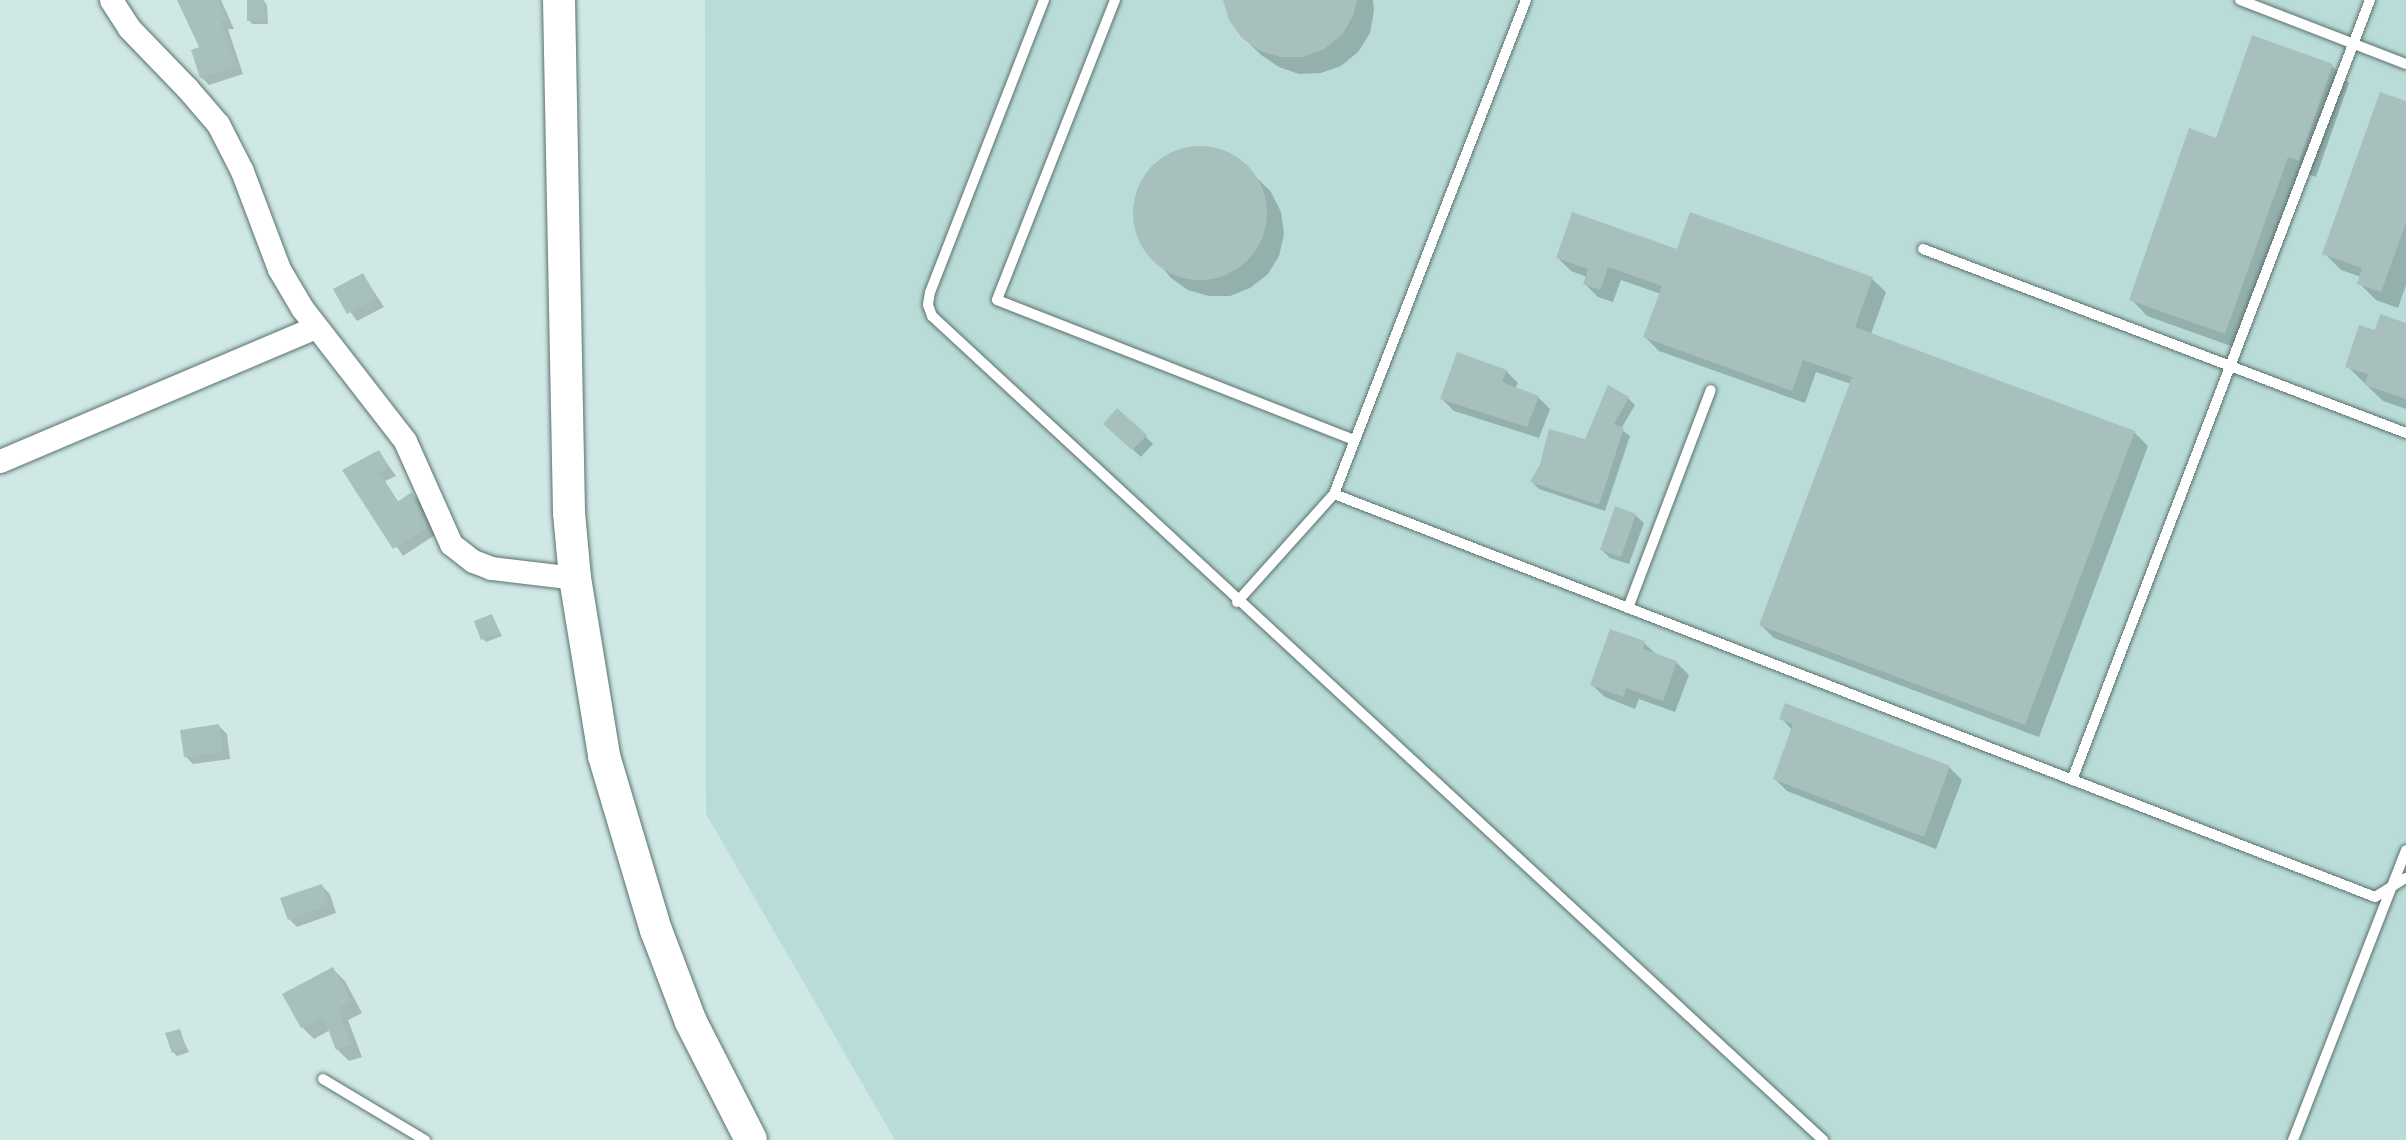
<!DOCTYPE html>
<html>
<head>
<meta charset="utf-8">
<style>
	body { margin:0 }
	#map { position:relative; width:2406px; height:1140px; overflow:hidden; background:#cfe8e5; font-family:Manrope,sans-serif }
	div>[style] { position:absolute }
	.built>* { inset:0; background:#badcd8 }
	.shadow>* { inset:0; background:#0003 }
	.building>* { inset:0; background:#a8c0bd }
	.round { border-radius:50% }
	.roads { filter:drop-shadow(0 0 2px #5a716d) drop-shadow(0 0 2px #5a716d) }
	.lane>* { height:10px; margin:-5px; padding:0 5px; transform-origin:5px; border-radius:5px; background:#fff }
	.street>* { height:23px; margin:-11.5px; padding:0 11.5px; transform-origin:11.5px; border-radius:11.5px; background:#fff }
	.secondary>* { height:32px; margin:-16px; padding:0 16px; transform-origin:16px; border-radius:16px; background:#fff }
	span { translate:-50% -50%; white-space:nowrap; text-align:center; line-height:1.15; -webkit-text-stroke:6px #cfe8e5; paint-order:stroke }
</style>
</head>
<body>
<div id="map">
	<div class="built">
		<div style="clip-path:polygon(705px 0,2406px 0,2406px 1140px,895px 1140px,706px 814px)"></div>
	</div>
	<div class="shadow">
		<div style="clip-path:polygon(181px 0,221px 0,234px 29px,228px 29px,243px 74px,209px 85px,201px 77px,201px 49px)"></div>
		<div style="clip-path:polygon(1225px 0,1373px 0,1374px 11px,1370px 33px,1358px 52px,1341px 66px,1321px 73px,1299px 74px,1279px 67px,1261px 55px,1243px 37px)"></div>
		<div style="clip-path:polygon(264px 1px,267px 5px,268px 24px,252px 24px,249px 20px)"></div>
		<div style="clip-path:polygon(2332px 66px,2349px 83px,2316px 177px,2305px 173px,2242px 350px,2147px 316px,2131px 299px,2217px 140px)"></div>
		<div style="clip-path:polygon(2406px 103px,2406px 285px,2398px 308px,2376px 300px,2359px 283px,2361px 277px,2341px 270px,2324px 253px)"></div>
		<div style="clip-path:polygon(1194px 147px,1217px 149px,1237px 158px,1271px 192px,1281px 212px,1284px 234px,1279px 256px,1268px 274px,1250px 288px,1230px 296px,1209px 296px,1188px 290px,1171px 278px,1141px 242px,1134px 222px,1135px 201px,1142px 181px,1156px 164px,1174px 152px)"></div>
		<div style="clip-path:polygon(1678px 251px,1872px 279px,1886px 292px,1871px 334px,2135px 433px,2148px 446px,2039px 737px,1774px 638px,1761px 625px,1851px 384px,1816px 372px,1805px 403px,1659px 351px,1645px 337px,1661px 294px,1621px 280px,1613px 302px,1598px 297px,1585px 284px,1587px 277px,1571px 271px,1558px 258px)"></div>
		<div style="clip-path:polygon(363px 275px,384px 307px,357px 321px,335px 290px)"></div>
		<div style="clip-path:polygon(2406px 325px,2406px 409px,2383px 401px,2347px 366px,2376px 333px)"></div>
		<div style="clip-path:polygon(1506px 371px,1518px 383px,1515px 389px,1538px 397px,1550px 409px,1539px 438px,1454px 411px,1442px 399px)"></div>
		<div style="clip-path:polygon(1628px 398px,1635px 405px,1621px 429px,1630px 436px,1605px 511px,1539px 489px,1532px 482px,1541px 465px,1586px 441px)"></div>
		<div style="clip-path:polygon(1113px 431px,1145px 436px,1153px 444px,1141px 457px)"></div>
		<div style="clip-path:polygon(379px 452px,396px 476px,385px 481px,399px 503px,412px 494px,420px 502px,435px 535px,403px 556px,345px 470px)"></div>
		<div style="clip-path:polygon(1635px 515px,1644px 523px,1629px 564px,1610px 558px,1602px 550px)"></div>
		<div style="clip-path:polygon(492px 616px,502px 636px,486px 642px,483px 639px)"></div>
		<div style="clip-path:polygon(1644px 643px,1657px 655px,1676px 662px,1689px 675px,1675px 712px,1639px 699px,1635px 709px,1605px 697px,1592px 685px)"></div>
		<div style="clip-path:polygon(1781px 718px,1949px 767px,1962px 780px,1936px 849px,1787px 791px,1775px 779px,1792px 730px)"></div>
		<div style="clip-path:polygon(219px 726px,227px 734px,230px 759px,193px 764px,185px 756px)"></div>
		<div style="clip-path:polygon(322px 886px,330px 894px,336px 913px,297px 927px,289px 919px)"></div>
		<div style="clip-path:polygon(333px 969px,345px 981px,362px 1013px,348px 1020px,362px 1057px,349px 1061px,337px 1049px,330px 1030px,314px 1039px,302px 1027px)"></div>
		<div style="clip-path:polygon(179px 1031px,189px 1052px,177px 1056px,173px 1052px)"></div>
	</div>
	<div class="building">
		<div style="clip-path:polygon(177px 0,218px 0,227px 21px,221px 21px,236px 66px,200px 78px,191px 50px,199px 47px)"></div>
		<div style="clip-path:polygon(247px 0,264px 0,265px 21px,247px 21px)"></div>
		<div style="clip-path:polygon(1223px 0,1357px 0,1353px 16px,1342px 35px,1324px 49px,1303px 57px,1281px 57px,1260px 51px,1242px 38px,1229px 20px)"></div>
		<div style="clip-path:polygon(2252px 35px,2333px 64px,2299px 161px,2288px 157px,2225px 334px,2129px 300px,2189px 128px,2216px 138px)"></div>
		<div style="clip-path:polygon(2380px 92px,2406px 101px,2406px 223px,2381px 292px,2357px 284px,2362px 268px,2322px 254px)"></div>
		<div class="round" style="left:1133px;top:146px;width:134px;height:134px"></div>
		<div style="clip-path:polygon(1572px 212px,1677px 249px,1690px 212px,1873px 277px,1855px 327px,2135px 431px,2025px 725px,1759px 625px,1852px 377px,1803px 360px,1792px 391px,1643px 337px,1662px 286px,1608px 267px,1600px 290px,1583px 284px,1588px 269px,1556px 258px)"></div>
		<div style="clip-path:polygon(363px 273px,377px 298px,347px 314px,333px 289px)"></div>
		<div style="clip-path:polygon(2380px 314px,2406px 323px,2406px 399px,2365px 385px,2368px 374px,2345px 367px,2359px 325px,2375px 330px)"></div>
		<div style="clip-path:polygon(1457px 352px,1507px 370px,1502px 382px,1539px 396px,1527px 427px,1440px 399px)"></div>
		<div style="clip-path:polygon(1608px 385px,1629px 397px,1614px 424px,1624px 428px,1599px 505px,1530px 482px,1540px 464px,1549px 429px,1585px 439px)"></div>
		<div style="clip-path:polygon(1117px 408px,1147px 435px,1132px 450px,1103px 424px)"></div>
		<div style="clip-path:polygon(379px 450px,389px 467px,379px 473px,397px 502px,412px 492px,428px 527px,393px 549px,342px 470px)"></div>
		<div style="clip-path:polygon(1615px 506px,1636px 514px,1621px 557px,1600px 550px)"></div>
		<div style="clip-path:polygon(492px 614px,500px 633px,481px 640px,474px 621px)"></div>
		<div style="clip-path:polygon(1610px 629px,1645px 641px,1643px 649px,1677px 661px,1663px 701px,1626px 688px,1623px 697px,1590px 685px)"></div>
		<div style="clip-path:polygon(1785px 703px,1950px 766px,1924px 837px,1773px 779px,1793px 724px,1779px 719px)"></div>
		<div style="clip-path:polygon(219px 724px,223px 752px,184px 757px,180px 730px)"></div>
		<div style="clip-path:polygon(322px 884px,329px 905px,288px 920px,280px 898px)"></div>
		<div style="clip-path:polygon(333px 967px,351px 1001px,338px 1008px,351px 1045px,336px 1050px,323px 1016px,301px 1028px,282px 994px)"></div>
		<div style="clip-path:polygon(180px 1029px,186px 1048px,172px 1053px,165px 1033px)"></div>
	</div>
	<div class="roads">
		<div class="lane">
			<div style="left:1044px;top:0;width:313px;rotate:111.3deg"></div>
			<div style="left:930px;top:292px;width:13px;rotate:99deg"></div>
			<div style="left:928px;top:305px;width:12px;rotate:70deg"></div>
			<div style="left:932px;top:316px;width:1214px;rotate:42.76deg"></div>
			<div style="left:1115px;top:0;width:322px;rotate:111.5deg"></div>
			<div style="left:997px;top:300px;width:384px;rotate:21.4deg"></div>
			<div style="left:2240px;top:0;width:178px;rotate:21.1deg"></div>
			<div style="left:1923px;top:249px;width:517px;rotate:20.85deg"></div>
			<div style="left:1334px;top:494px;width:1116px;rotate:21.16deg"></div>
			<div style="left:2375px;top:897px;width:36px;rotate:-32deg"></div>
			<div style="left:1237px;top:602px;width:145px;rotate:-48.1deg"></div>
			<div style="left:1334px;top:494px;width:530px;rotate:-68.76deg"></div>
			<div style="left:1628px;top:608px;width:233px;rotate:-69.2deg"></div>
			<div style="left:2072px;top:780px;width:835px;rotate:-69.09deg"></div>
			<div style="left:323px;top:1079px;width:119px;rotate:30.9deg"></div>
			<div style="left:2293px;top:1140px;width:311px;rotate:-68.7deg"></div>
		</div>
		<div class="street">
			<div style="left:111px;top:0;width:33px;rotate:57deg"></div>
			<div style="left:129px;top:28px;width:83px;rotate:46deg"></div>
			<div style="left:187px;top:88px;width:48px;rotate:49.3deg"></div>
			<div style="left:218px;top:124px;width:53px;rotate:62.9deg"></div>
			<div style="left:242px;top:171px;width:105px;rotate:69.3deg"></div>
			<div style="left:279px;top:269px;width:45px;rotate:59.5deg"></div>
			<div style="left:302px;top:308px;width:168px;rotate:52.2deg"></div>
			<div style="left:405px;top:441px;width:113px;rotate:65.9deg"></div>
			<div style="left:451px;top:544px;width:28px;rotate:38deg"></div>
			<div style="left:473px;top:561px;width:19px;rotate:21deg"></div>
			<div style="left:491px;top:568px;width:85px;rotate:6.8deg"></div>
			<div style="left:0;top:461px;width:343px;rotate:-23deg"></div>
		</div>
		<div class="secondary">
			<div style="left:559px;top:0;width:513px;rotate:88.88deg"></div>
			<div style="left:569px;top:513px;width:65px;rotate:84.7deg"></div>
			<div style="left:575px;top:578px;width:180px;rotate:80.7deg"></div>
			<div style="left:604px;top:756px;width:182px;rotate:73.4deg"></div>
			<div style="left:656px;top:930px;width:98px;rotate:69.2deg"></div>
			<div style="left:691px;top:1022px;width:132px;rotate:63deg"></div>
		</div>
	</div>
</div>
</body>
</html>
